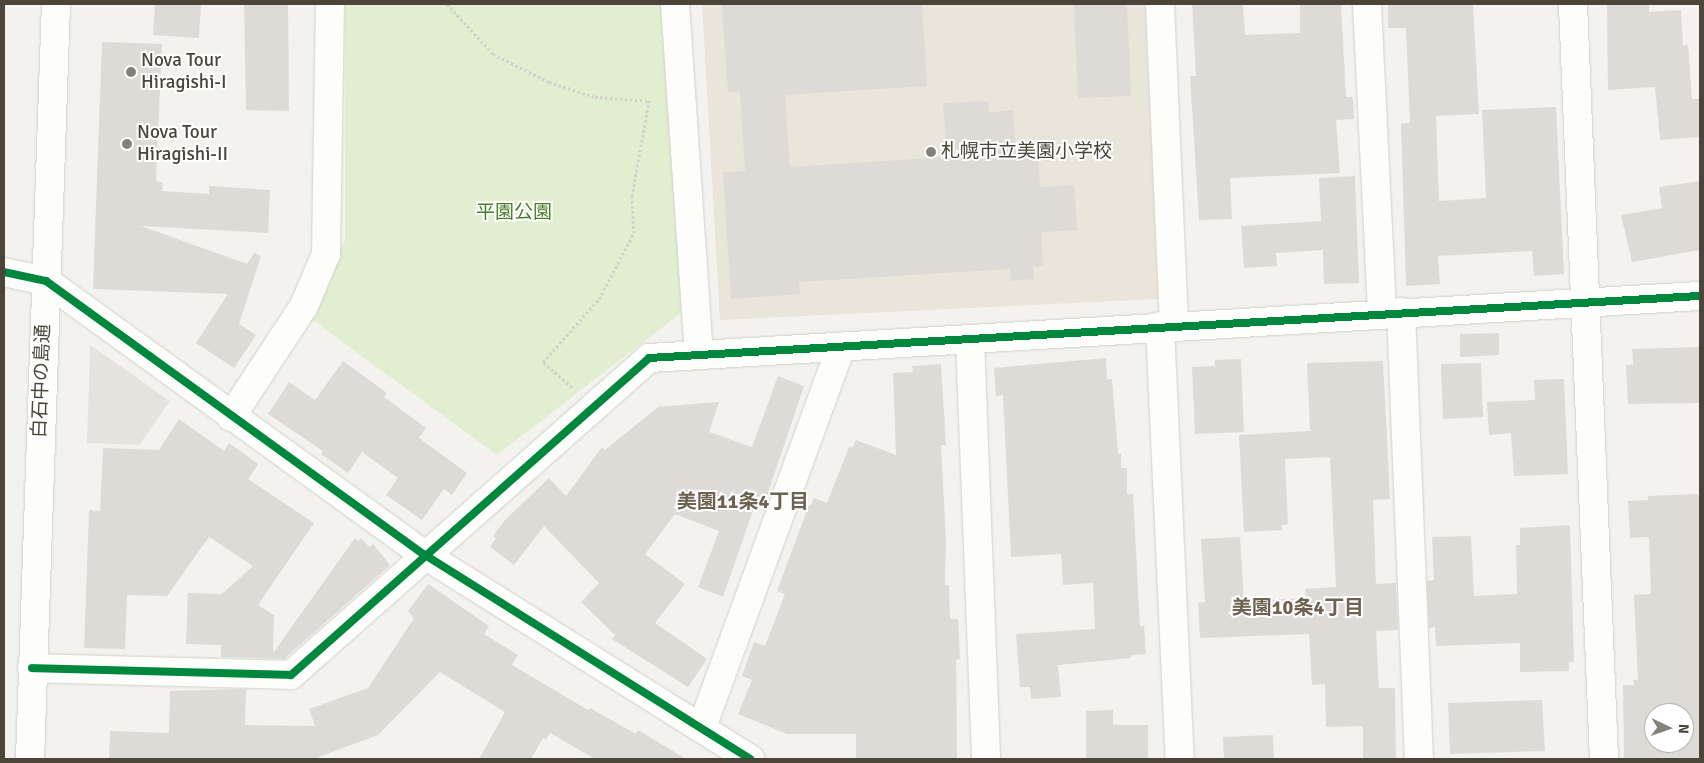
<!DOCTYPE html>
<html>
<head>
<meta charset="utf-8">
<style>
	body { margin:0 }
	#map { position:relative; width:1704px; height:763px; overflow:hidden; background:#f4f2ee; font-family:Signika,"Noto Sans JP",sans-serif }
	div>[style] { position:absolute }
	.education>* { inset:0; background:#eae5da }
	.green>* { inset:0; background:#e1eecf }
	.parking>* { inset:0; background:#e6e3df }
	.building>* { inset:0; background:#dedbd6 }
	.path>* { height:3px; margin-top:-1.5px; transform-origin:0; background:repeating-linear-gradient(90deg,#d3d2cc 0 2.5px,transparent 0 5px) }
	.roads { filter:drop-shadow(0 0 1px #d2d0cb) drop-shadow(0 0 1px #d2d0cb) }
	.minor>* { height:28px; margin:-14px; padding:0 14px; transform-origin:14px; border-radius:14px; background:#fdfdfc }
	.cycleway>* { height:8px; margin:-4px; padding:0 4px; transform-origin:4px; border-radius:4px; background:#00873e }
	.dots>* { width:14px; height:14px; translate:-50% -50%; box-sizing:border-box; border:2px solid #fff; border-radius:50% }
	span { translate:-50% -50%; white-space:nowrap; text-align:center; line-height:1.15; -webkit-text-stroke:4px #fff; paint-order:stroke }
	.poi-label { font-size:19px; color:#4b4439 }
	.left { translate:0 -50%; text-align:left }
	.park-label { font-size:19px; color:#4a7f2a }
	.street-label { font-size:19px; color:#4b4439 }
	.neighbourhood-label { font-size:20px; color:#6e6250; font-weight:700 }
	.frame { position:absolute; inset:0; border:5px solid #4b4439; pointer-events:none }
	.north { position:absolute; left:1644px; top:703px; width:50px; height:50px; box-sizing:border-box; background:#fff; border:1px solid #b7b4b0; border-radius:50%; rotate:93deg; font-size:14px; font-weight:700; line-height:20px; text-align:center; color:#4b4439 }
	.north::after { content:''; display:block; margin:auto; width:18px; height:22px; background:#868178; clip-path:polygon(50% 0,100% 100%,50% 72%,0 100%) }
</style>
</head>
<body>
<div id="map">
	<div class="education">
		<div style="clip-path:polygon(702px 4px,1145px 4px,1158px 299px,720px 320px)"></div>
	</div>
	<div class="green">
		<div style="clip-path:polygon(345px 4px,667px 4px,690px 306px,497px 455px,311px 319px,345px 240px)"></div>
	</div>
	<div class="parking">
		<div style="clip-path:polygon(90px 345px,170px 401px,139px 445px,87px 443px)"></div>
	</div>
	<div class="building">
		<div style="clip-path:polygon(155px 4px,201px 4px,199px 38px,153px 35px)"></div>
		<div style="clip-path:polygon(244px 4px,288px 4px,289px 111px,246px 110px)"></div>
		<div style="clip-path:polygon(722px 4px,922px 4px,927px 86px,785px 95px,790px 167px,947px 157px,943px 103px,988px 101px,989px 113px,1013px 110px,1016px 153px,1038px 152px,1040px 187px,1074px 185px,1077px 230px,1041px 232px,1043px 266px,1033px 267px,1034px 279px,1011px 281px,1010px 269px,799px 282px,800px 294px,731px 299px,723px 172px,745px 171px,740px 91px,728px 92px)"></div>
		<div style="clip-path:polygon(1074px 4px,1127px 4px,1131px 96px,1078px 98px)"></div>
		<div style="clip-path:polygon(1192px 4px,1243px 4px,1245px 35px,1300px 33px,1300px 4px,1341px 4px,1346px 97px,1353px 97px,1354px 119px,1336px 120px,1340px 173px,1230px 178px,1232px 219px,1199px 220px,1190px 76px,1196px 76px)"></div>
		<div style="clip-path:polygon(1473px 4px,1479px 114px,1436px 116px,1439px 201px,1486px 198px,1482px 110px,1556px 107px,1564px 274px,1534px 276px,1532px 251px,1438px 256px,1440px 284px,1406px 286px,1401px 124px,1410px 123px,1406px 28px,1388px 28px,1388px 5px)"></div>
		<div style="clip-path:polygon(1607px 4px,1649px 4px,1649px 12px,1681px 10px,1683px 46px,1688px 45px,1692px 99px,1700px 99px,1700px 137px,1660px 140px,1655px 87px,1608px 90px)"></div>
		<div style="clip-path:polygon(102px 42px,162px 44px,156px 181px,163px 183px,162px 191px,209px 194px,209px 186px,270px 190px,268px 233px,141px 226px,247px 264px,254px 253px,261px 256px,239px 324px,256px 335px,234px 368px,196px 343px,228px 294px,93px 289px)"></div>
		<div style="clip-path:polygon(1355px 176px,1359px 283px,1324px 284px,1323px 250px,1276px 253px,1277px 266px,1244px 268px,1241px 226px,1321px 221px,1319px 178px)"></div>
		<div style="clip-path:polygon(1700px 181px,1700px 250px,1632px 262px,1621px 215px,1662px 208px,1659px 187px)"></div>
		<div style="clip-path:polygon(1499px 333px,1499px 355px,1460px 357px,1460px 334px)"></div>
		<div style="clip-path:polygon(1700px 347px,1700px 403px,1628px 404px,1626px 365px,1633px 365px,1632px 349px)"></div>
		<div style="clip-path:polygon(1106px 358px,1107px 379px,1112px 379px,1118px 454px,1121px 454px,1121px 468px,1127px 468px,1127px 494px,1133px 494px,1140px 626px,1144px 626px,1146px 654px,1131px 655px,1131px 658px,1058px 665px,1061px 697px,1031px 699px,1030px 687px,1020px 687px,1016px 634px,1095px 629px,1093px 583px,1063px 585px,1061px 554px,1011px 557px,1003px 395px,996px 396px,994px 368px)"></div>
		<div style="clip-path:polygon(1241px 359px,1244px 432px,1195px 434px,1192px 367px,1215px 366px,1215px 360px)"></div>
		<div style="clip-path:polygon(343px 361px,387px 393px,384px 397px,426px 428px,419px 438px,467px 473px,452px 495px,444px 489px,422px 520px,386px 495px,398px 478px,362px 452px,348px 473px,321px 454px,323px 451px,268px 414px,289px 382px,315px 400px)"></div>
		<div style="clip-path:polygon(1383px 361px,1390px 499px,1373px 500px,1376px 584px,1396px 583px,1398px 630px,1376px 631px,1379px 688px,1395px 688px,1396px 759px,1363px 759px,1363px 726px,1326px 727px,1325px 684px,1312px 685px,1309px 634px,1200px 638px,1198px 603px,1205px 602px,1201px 539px,1240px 537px,1244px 601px,1306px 598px,1305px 589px,1336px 587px,1330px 457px,1285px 459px,1288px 524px,1282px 525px,1282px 530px,1244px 532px,1239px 435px,1310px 431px,1307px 363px)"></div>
		<div style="clip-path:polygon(1481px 363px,1483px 417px,1443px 419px,1441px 364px)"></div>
		<div style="clip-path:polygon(941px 364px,946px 445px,941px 445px,946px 540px,945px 585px,949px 585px,950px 619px,958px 619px,960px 659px,956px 660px,957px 759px,856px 759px,856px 734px,787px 734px,738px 714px,752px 680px,742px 676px,754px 642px,765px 646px,785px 594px,777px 591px,809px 505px,811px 506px,814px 498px,827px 503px,849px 447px,852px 448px,856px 440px,896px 455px,893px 373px,913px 372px,912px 366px)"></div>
		<div style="clip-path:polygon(778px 376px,804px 386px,766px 499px,758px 496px,723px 597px,698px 587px,719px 531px,675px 514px,645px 554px,685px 584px,655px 623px,707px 659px,688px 687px,612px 639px,615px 635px,581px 602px,599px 583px,544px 526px,514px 565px,490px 547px,496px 538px,493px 536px,505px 520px,549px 478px,566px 496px,602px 447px,605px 450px,658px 407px,719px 402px,709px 432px,752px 447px)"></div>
		<div style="clip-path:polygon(1564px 379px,1568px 474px,1514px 476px,1511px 433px,1489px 435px,1487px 402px,1535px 400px,1534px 380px)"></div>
		<div style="clip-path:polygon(179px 419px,224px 451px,229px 443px,258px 464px,248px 479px,314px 523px,258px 605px,274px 615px,273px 653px,355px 538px,358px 541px,361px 538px,369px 547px,373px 544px,390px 565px,284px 659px,221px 657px,221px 645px,186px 644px,188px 593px,222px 594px,253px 566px,209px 537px,167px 596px,127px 595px,125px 649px,84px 648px,89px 510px,100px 511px,103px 448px,159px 450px)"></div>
		<div style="clip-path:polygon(evenodd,1697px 494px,1700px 497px,1700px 759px,1624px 759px,1623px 685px,1634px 685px,1634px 680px,1638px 680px,1634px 595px,1651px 594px,1649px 537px,1630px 538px,1628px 501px,1648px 500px,1648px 496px,1697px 494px,1654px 713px,1684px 713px,1684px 743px,1654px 743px,1654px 713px)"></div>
		<div style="clip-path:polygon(1570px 525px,1574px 662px,1569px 662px,1569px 671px,1520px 672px,1520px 643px,1436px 646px,1435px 627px,1429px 628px,1427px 581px,1434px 580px,1432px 537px,1471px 536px,1474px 596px,1517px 594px,1516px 545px,1520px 545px,1520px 528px)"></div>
		<div style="clip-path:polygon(428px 584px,489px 626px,484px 634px,518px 655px,512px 665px,588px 710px,590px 708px,636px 734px,638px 730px,686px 759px,595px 759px,550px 733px,546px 740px,543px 738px,531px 759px,479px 759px,505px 712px,440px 672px,378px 735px,314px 759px,109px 759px,110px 731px,169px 733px,170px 691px,246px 689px,245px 725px,315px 726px,309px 709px,368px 688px,414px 618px,408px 611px)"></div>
		<div style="clip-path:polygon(1542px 700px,1545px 751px,1450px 754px,1448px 703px)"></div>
		<div style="clip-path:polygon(1113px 710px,1113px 725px,1148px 725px,1148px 759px,1086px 759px,1086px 711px)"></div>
		<div style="clip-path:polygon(1273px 735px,1274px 759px,1224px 759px,1223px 737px)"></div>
	</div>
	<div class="path">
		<div style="left:447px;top:4px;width:68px;rotate:47.4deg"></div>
		<div style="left:493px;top:54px;width:63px;rotate:26.6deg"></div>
		<div style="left:549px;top:82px;width:48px;rotate:18.1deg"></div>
		<div style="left:595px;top:97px;width:55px;rotate:4.2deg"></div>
		<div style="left:572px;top:387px;width:38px;rotate:-139deg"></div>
		<div style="left:543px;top:362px;width:84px;rotate:-48.4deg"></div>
		<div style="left:599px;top:299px;width:75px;rotate:-62.1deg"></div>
		<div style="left:634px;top:233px;width:37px;rotate:-93deg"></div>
		<div style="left:632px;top:196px;width:97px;rotate:-79.9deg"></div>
	</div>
	<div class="roads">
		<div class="minor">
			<div style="left:675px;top:4px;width:352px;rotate:86.1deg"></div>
			<div style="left:1160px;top:4px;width:322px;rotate:87.5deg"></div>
			<div style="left:1367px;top:4px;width:309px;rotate:87.2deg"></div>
			<div style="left:1573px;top:4px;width:756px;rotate:87.65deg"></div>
			<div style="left:4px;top:272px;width:43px;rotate:12.1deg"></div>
			<div style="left:46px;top:281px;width:468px;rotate:35.9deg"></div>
			<div style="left:425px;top:555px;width:384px;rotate:32.1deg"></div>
			<div style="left:1401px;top:312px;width:447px;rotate:87.7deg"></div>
			<div style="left:1160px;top:326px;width:433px;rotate:87.4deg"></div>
			<div style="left:970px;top:340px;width:419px;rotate:87.8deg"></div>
			<div style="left:231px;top:417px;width:133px;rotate:-56.7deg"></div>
			<div style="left:304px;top:306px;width:56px;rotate:-67.1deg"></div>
			<div style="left:326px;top:254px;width:250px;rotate:-89.1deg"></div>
			<div style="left:32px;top:668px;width:259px;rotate:1.5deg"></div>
			<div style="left:291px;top:675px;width:478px;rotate:-41.5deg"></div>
			<div style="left:649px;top:358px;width:1053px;rotate:-3.38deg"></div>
			<div style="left:702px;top:727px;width:405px;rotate:-69.9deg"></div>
			<div style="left:30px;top:759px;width:755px;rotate:-88.03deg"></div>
		</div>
	</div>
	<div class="cycleway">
		<div style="left:4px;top:272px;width:43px;rotate:12.1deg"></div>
		<div style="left:46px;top:281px;width:468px;rotate:35.9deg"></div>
		<div style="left:425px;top:555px;width:384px;rotate:32.1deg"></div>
		<div style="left:32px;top:668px;width:259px;rotate:1.5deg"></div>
		<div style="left:291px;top:675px;width:478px;rotate:-41.5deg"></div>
		<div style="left:649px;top:358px;width:1053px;rotate:-3.38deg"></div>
	</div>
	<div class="dots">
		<div style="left:131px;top:72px;background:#868178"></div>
		<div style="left:127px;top:144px;background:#868178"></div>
		<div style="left:931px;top:152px;background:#868178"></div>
	</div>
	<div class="poi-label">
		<span class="left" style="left:141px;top:72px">Nova Tour<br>Hiragishi-I</span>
		<span class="left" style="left:137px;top:144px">Nova Tour<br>Hiragishi-II</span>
		<span class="left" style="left:941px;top:152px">札幌市立美園小学校</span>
	</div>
	<div class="park-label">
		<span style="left:514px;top:213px">平園公園</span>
	</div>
	<div class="street-label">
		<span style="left:42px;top:381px;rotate:-88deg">白石中の島通</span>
	</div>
	<div class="neighbourhood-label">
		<span style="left:743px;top:501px">美園11条4丁目</span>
		<span style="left:1298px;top:607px">美園10条4丁目</span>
	</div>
	<div class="frame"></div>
	<div class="north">N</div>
</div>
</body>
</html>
